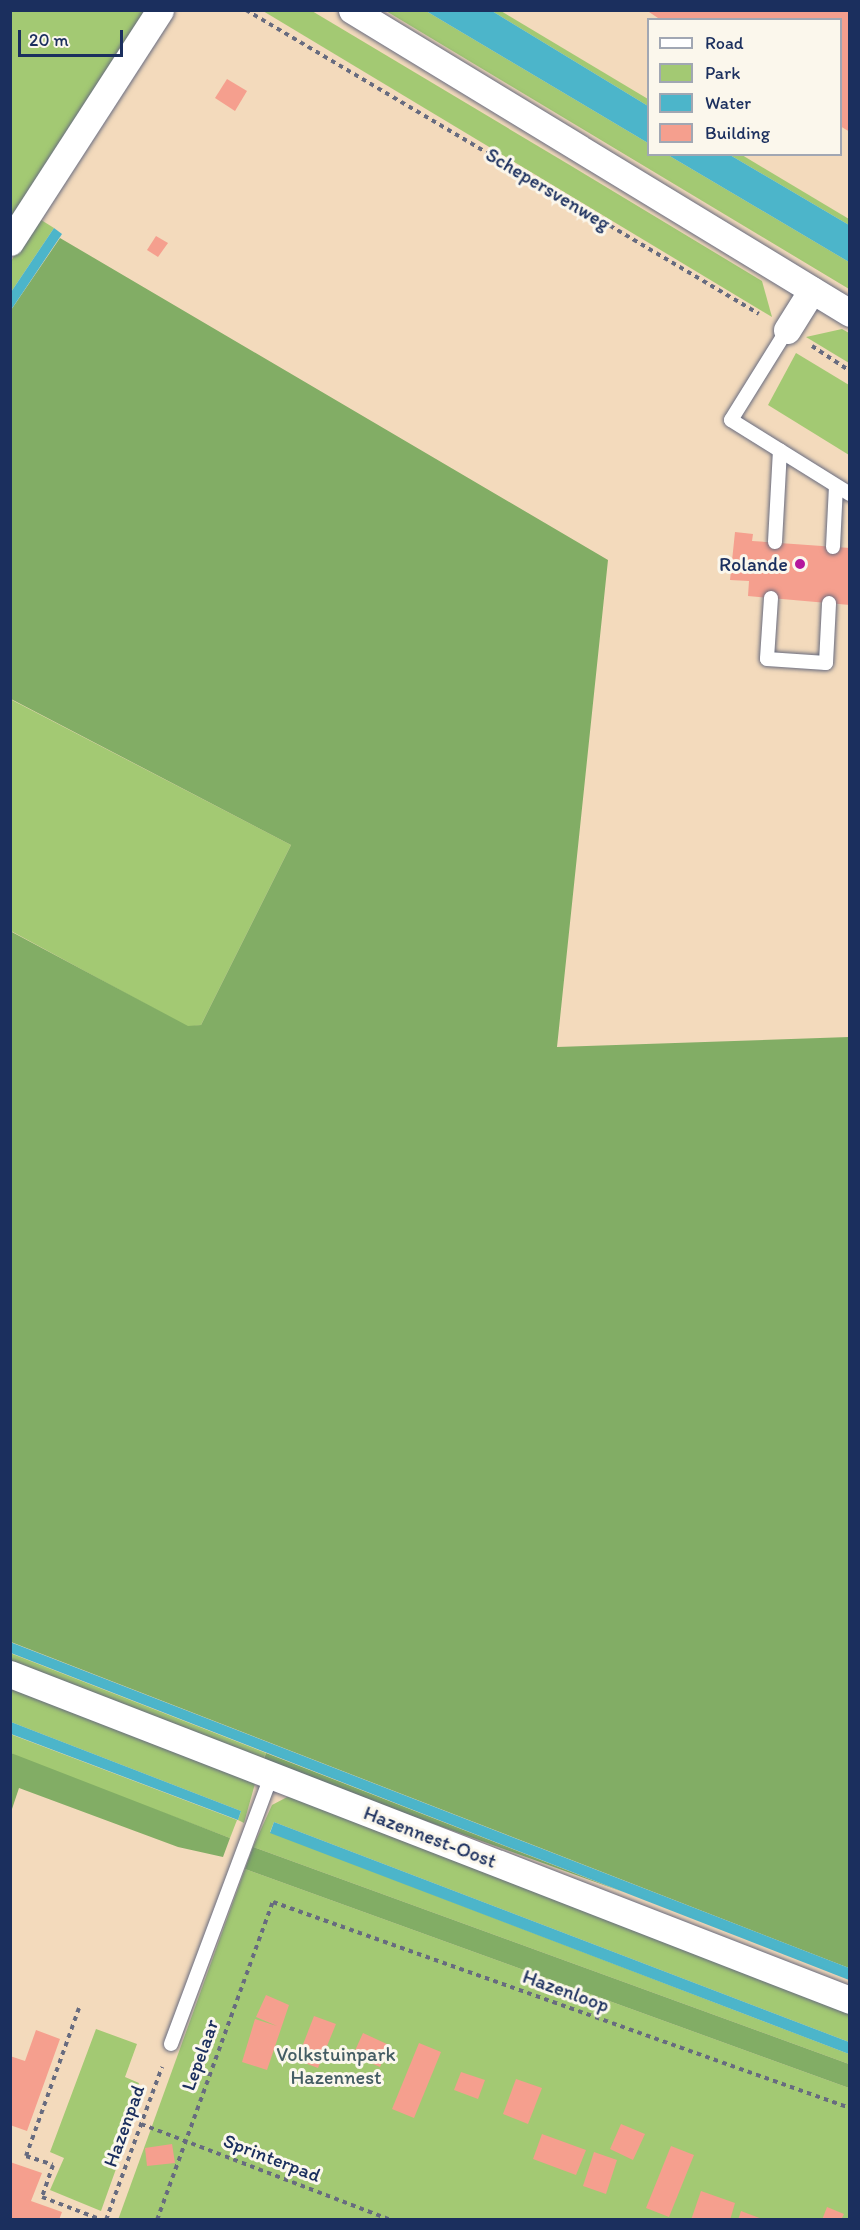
<!DOCTYPE html>
<html>
<head>
<meta charset="utf-8">
<style>
	body { margin:0 }
	#map { position:relative; width:860px; height:2230px; overflow:hidden; background:#f3dabc; font-family:Itim,sans-serif }
	div>[style] { position:absolute }
	.green>* { inset:0; background:#a3c973 }
	.forest>* { inset:0; background:#82ad65 }
	.water>* { inset:0; background:#4cb5ca }
	.building>* { inset:0; background:#f59f8e }
	.path>* { height:4px; margin-top:-2px; transform-origin:0; background:repeating-linear-gradient(90deg,#676b7f 0 4.5px,transparent 0 9px) }
	.roads { filter:drop-shadow(0 0 2px #676b7f) drop-shadow(0 0 2px #676b7f) }
	.service>* { height:14px; margin:-7px; padding:0 7px; transform-origin:7px; border-radius:7px; background:#fff }
	.minor>* { height:27px; margin:-13.5px; padding:0 13.5px; transform-origin:13.5px; border-radius:13.5px; background:#fff }
	.dots>* { width:16px; height:16px; translate:-50% -50%; box-sizing:border-box; border:3px solid #fbf7ec; border-radius:50% }
	span { translate:-50% -50%; white-space:nowrap; text-align:center; line-height:1.15; -webkit-text-stroke:6px #fbf7ec; paint-order:stroke }
	.street-label { font-size:20px; color:#1b2f5e }
	.poi-label { font-size:20px; color:#1b2f5e }
	.right { translate:-100% -50%; text-align:right }
	.park-label { font-size:20px; color:#445d64 }
	.frame { position:absolute; inset:0; border:12px solid #1b2f5e; pointer-events:none }
	.legend { position:absolute; left:647px; top:18px; width:195px; height:138px; box-sizing:border-box; background:#fbf7ec; border:2px solid #a1a7b3; margin:0; padding:8px 10px; list-style:none; font-size:18px; color:#1b2f5e }
	.legend li { display:flex; align-items:center; gap:12px; height:30px }
	.legend b { width:30px; border:2px solid #a1a7b3 }
	.scale { position:absolute; left:18px; top:30px; width:105px; height:27px; box-sizing:border-box; border:3px solid #1b2f5e; border-top:0; padding-left:8px; font-size:18px; line-height:21px; white-space:nowrap; color:#1b2f5e; -webkit-text-stroke:4px #fbf7ec; paint-order:stroke }
</style>
</head>
<body>
<div id="map">
	<div class="green">
		<div style="clip-path:polygon(11px 11px,149px 11px,11px 226px)"></div>
		<div style="clip-path:polygon(263px 11px,312px 11px,568px 164px,762px 281px,772px 317px)"></div>
		<div style="clip-path:polygon(386px 11px,426px 11px,648px 143px,648px 154px,668px 155px,849px 262px,849px 289px)"></div>
		<div style="clip-path:polygon(492px 11px,501px 11px,648px 99px,648px 106px)"></div>
		<div style="clip-path:polygon(730px 155px,742px 155px,849px 219px,849px 225px)"></div>
		<div style="clip-path:polygon(38px 218px,54px 228px,11px 292px,11px 261px)"></div>
		<div style="clip-path:polygon(842px 329px,849px 333px,849px 363px,806px 337px)"></div>
		<div style="clip-path:polygon(796px 353px,849px 385px,849px 455px,768px 405px)"></div>
		<div style="clip-path:polygon(10px 699px,291px 845px,201px 1025px,188px 1027px,11px 931px)"></div>
		<div style="clip-path:polygon(10px 1653px,266px 1753px,263px 1760px,11px 1661px)"></div>
		<div style="clip-path:polygon(10px 1685px,256px 1780px,244px 1823px,238px 1820px,241px 1811px,11px 1722px)"></div>
		<div style="clip-path:polygon(10px 1734px,237px 1820px,230px 1838px,24px 1760px,11px 1753px)"></div>
		<div style="clip-path:polygon(291px 1795px,849px 2013px,849px 2042px,274px 1822px,270px 1832px,849px 2054px,849px 2064px,253px 1847px,272px 1805px)"></div>
		<div style="clip-path:polygon(245px 1869px,849px 2088px,849px 2219px,118px 2220px)"></div>
		<div style="clip-path:polygon(96px 2029px,137px 2044px,125px 2077px,139px 2083px,136px 2093px,142px 2096px,101px 2211px,50px 2190px,64px 2158px,50px 2152px)"></div>
	</div>
	<div class="forest">
		<div style="clip-path:polygon(60px 238px,608px 560px,557px 1047px,849px 1037px,849px 1968px,11px 1642px,10px 931px,188px 1026px,201px 1025px,291px 845px,11px 699px,11px 310px)"></div>
		<div style="clip-path:polygon(11px 1753px,230px 1838px,223px 1857px,178px 1847px,19px 1788px,11px 1812px)"></div>
		<div style="clip-path:polygon(266px 1753px,623px 1892px,323px 1784px,264px 1759px)"></div>
		<div style="clip-path:polygon(253px 1847px,849px 2064px,849px 2088px,245px 1869px)"></div>
	</div>
	<div class="water">
		<div style="clip-path:polygon(426px 11px,492px 11px,648px 106px,648px 143px)"></div>
		<div style="clip-path:polygon(668px 155px,730px 155px,849px 225px,849px 262px)"></div>
		<div style="clip-path:polygon(54px 228px,62px 234px,11px 310px,11px 292px)"></div>
		<div style="clip-path:polygon(10px 1642px,849px 1968px,849px 1980px,11px 1653px)"></div>
		<div style="clip-path:polygon(11px 1722px,241px 1811px,238px 1820px,11px 1734px)"></div>
		<div style="clip-path:polygon(274px 1822px,849px 2042px,849px 2054px,270px 1833px)"></div>
	</div>
	<div class="building">
		<div style="clip-path:polygon(646px 10px,850px 10px,850px 132px,840px 126px,840px 20px,661px 20px)"></div>
		<div style="clip-path:polygon(227px 79px,247px 91px,235px 111px,215px 98px)"></div>
		<div style="clip-path:polygon(156px 236px,168px 243px,158px 257px,147px 250px)"></div>
		<div style="clip-path:polygon(735px 532px,753px 534px,752px 541px,850px 548px,850px 605px,748px 596px,749px 581px,730px 580px)"></div>
		<div style="clip-path:polygon(266px 1995px,289px 2005px,267px 2070px,242px 2062px,255px 2019px,277px 2026px,256px 2017px)"></div>
		<div style="clip-path:polygon(314px 2016px,336px 2024px,318px 2068px,297px 2060px)"></div>
		<div style="clip-path:polygon(36px 2030px,60px 2039px,27px 2131px,10px 2125px,10px 2056px,25px 2061px)"></div>
		<div style="clip-path:polygon(363px 2033px,389px 2045px,380px 2067px,353px 2055px)"></div>
		<div style="clip-path:polygon(419px 2043px,441px 2052px,414px 2118px,392px 2109px)"></div>
		<div style="clip-path:polygon(461px 2072px,485px 2080px,478px 2099px,454px 2090px)"></div>
		<div style="clip-path:polygon(516px 2079px,542px 2088px,528px 2124px,503px 2114px)"></div>
		<div style="clip-path:polygon(621px 2124px,645px 2134px,633px 2160px,610px 2149px)"></div>
		<div style="clip-path:polygon(542px 2134px,586px 2150px,576px 2175px,533px 2159px)"></div>
		<div style="clip-path:polygon(172px 2144px,175px 2163px,147px 2166px,145px 2148px)"></div>
		<div style="clip-path:polygon(671px 2146px,694px 2155px,669px 2217px,646px 2208px)"></div>
		<div style="clip-path:polygon(594px 2152px,617px 2160px,606px 2194px,583px 2186px)"></div>
		<div style="clip-path:polygon(10px 2162px,42px 2173px,31px 2201px,62px 2212px,59px 2220px,10px 2220px)"></div>
		<div style="clip-path:polygon(701px 2191px,735px 2203px,730px 2220px,691px 2220px)"></div>
		<div style="clip-path:polygon(827px 2207px,844px 2214px,841px 2220px,822px 2220px)"></div>
		<div style="clip-path:polygon(741px 2211px,762px 2219px,762px 2220px,738px 2220px)"></div>
	</div>
	<div class="path">
		<div style="left:246px;top:10px;width:596px;rotate:30.65deg"></div>
		<div style="left:812px;top:346px;width:45px;rotate:33.3deg"></div>
		<div style="left:79px;top:2008px;width:157px;rotate:109.7deg"></div>
		<div style="left:26px;top:2156px;width:28px;rotate:18deg"></div>
		<div style="left:53px;top:2165px;width:34px;rotate:109deg"></div>
		<div style="left:42px;top:2197px;width:64px;rotate:21deg"></div>
		<div style="left:141px;top:2124px;width:268px;rotate:21deg"></div>
		<div style="left:106px;top:2220px;width:163px;rotate:-69.9deg"></div>
		<div style="left:157px;top:2220px;width:338px;rotate:-70deg"></div>
		<div style="left:273px;top:1902px;width:613px;rotate:19.65deg"></div>
	</div>
	<div class="roads">
		<div class="service">
			<div style="left:787px;top:330px;width:106px;rotate:121.9deg"></div>
			<div style="left:731px;top:420px;width:140px;rotate:31.9deg"></div>
			<div style="left:775px;top:542px;width:92px;rotate:-86.9deg"></div>
			<div style="left:833px;top:547px;width:61px;rotate:-87.2deg"></div>
			<div style="left:771px;top:598px;width:61px;rotate:93.8deg"></div>
			<div style="left:767px;top:659px;width:59px;rotate:3.9deg"></div>
			<div style="left:826px;top:663px;width:60px;rotate:-87.1deg"></div>
			<div style="left:171px;top:2044px;width:286px;rotate:-69.5deg"></div>
		</div>
		<div class="minor">
			<div style="left:352px;top:10px;width:583px;rotate:31.32deg"></div>
			<div style="left:10px;top:242px;width:276px;rotate:-57.1deg"></div>
			<div style="left:787px;top:330px;width:47px;rotate:-58deg"></div>
			<div style="left:10px;top:1674px;width:901px;rotate:21.21deg"></div>
		</div>
	</div>
	<div class="dots">
		<div style="left:800px;top:564px;background:#b5179e"></div>
	</div>
	<div class="street-label">
		<span style="left:548px;top:189px;rotate:31deg">Schepersvenweg</span>
		<span style="left:430px;top:1837px;rotate:21deg">Hazennest-Oost</span>
		<span style="left:566px;top:1991px;rotate:20deg">Hazenloop</span>
		<span style="left:200px;top:2055px;rotate:-70deg">Lepelaar</span>
		<span style="left:124px;top:2126px;rotate:-70deg">Hazenpad</span>
		<span style="left:272px;top:2158px;rotate:21deg">Sprinterpad</span>
	</div>
	<div class="poi-label">
		<span class="right" style="left:788px;top:564px">Rolande</span>
	</div>
	<div class="park-label">
		<span style="left:336px;top:2066px">Volkstuinpark<br>Hazennest</span>
	</div>
	<div class="frame"></div>
	<ul class="legend">
	<li><b style="height:8px;background:#fff"></b>Road</li>
	<li><b style="height:16px;background:#a3c973"></b>Park</li>
	<li><b style="height:16px;background:#4cb5ca"></b>Water</li>
	<li><b style="height:16px;background:#f59f8e"></b>Building</li>
	</ul>
	<div class="scale">20 m</div>
</div>
</body>
</html>
